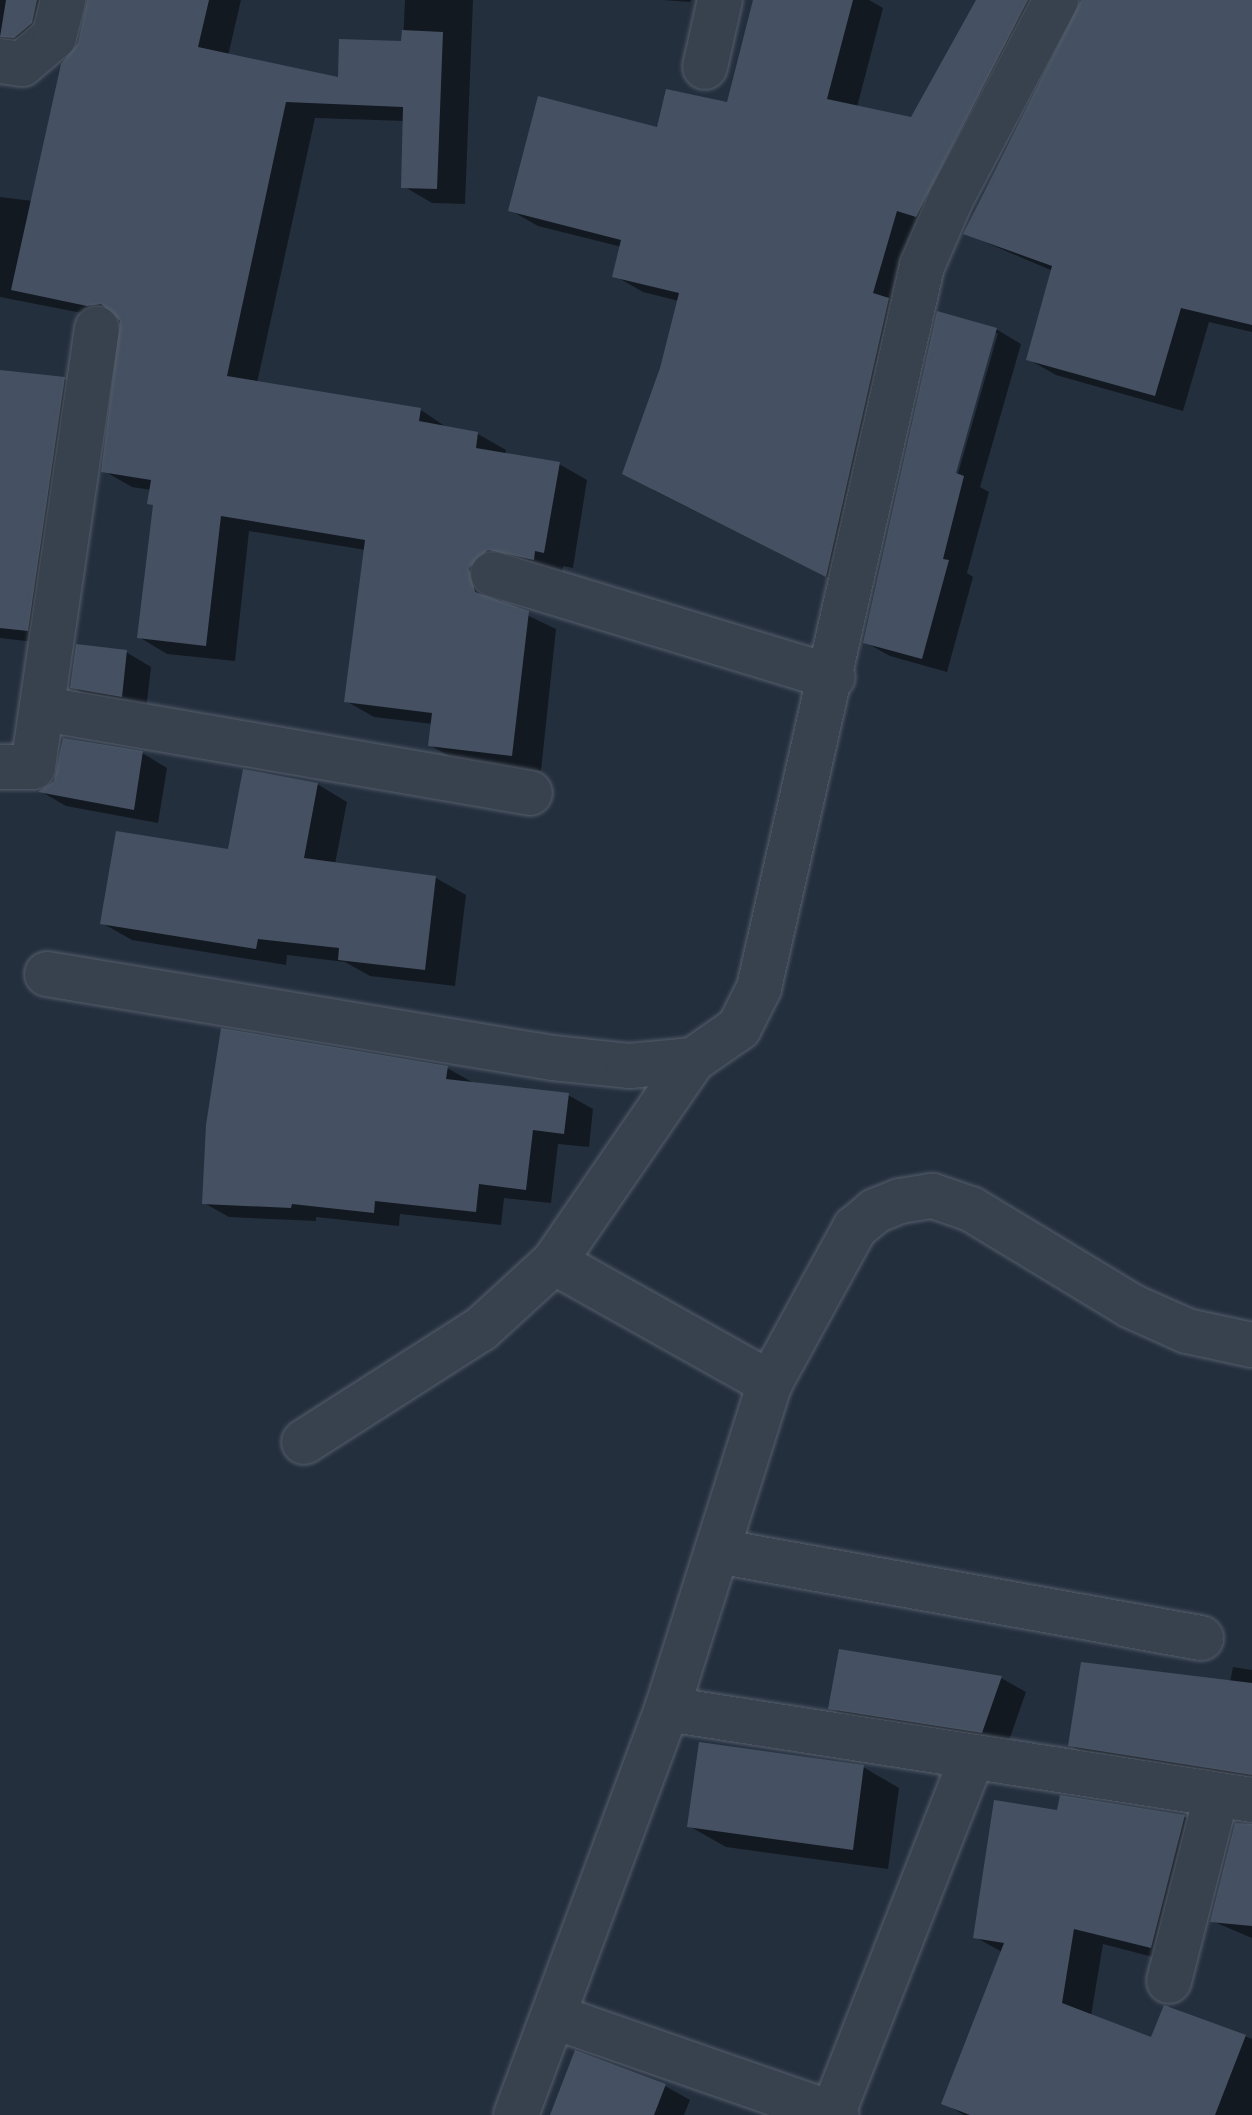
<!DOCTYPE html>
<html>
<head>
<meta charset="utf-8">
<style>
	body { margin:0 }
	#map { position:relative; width:1252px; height:2115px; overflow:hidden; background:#242f3e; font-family:Quicksand,sans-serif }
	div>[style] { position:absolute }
	.shadow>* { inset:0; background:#0007 }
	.building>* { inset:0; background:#455162 }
	.roads { filter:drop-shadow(0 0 2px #565f6c) drop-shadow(0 0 2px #565f6c) }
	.minor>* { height:44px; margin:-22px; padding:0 22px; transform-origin:22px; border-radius:22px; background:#38414e }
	span { translate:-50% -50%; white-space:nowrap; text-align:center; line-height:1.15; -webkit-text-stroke:7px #1d2633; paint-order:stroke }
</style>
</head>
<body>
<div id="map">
	<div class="shadow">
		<div style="clip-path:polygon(0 0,73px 0,60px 39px,0 44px)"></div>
		<div style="clip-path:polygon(87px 0,241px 0,228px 56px,339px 79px,403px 43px,405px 0,473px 0,465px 204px,432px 203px,403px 186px,405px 121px,315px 118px,257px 383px,421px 410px,449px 429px,478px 434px,506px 450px,505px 455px,559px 464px,587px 480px,573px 568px,563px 566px,562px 575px,497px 584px,502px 603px,556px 629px,541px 771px,459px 762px,430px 745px,433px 724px,374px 717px,346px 701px,366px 550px,249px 531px,235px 661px,167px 654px,139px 637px,155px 506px,149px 503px,151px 490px,132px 487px,104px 471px,124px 332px,118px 320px,0 297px,0 197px,33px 201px,80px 44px)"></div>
		<div style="clip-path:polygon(663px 0,691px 0,690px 2px)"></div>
		<div style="clip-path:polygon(755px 0,869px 0,883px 8px,857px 107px,912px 119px,978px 0,1066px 0,945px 232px,855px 591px,653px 490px,662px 368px,679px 301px,643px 292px,615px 276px,622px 247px,538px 226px,510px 210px,659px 129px,728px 105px)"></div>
		<div style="clip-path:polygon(1094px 0,1252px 0,1252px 332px,1209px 322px,1183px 411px,1056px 375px,1028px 359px,1053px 271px,966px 234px)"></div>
		<div style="clip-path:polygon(evenodd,939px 314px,996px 329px,1021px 344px,980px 487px,989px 492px,967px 573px,973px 577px,947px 672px,890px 656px,865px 642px,939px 314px,993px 333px,998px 333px,955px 484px,951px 483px,993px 333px)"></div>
		<div style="clip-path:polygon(0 372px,64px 379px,89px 394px,52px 644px,0 638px)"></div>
		<div style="clip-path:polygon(126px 652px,151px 667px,146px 710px,97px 701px,72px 687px)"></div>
		<div style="clip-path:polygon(142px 753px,167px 768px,158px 823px,66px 806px,42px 792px)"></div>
		<div style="clip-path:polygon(317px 784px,347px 802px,335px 864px,436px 878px,466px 895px,455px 986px,370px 976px,345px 962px,287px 955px,286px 965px,132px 940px,102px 923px,230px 851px)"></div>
		<div style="clip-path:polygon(447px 1068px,472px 1082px,568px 1095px,593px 1109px,589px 1147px,558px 1144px,551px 1203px,504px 1198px,501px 1225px,400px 1214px,399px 1226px,316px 1217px,316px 1221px,229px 1217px,204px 1203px)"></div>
		<div style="clip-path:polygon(1233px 1667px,1252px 1670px,1252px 1786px,1099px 1762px,1070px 1745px,1230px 1682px)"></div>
		<div style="clip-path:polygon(1001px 1678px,1026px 1692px,1007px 1746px,855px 1722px,831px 1708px)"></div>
		<div style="clip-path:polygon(863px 1767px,899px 1788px,888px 1869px,726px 1847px,689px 1826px)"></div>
		<div style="clip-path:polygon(1061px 1798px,1185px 1817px,1214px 1834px,1180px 1964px,1103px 1944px,1091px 2016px,1153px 2040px,1170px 2007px,1252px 2039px,1252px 2115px,964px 2115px,943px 2103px,1002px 1952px,975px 1937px,1059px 1812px)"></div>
		<div style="clip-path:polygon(1252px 1825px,1252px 1938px,1212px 1921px)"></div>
		<div style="clip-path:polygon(665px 2086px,690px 2100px,684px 2115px,552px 2115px)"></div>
	</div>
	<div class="building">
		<div style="clip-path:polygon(6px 0,37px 0,32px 23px,14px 38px,0 37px)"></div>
		<div style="clip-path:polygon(87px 0,209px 0,198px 47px,338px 77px,339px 39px,401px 41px,402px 30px,443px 32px,437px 189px,401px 188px,403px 107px,286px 102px,227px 376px,421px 408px,419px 421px,478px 432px,476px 448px,560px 462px,544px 553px,535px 551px,534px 560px,488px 550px,469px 568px,475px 592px,529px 611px,512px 756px,428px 746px,432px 713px,344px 702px,365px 540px,221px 516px,206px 646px,137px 638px,153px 505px,147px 504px,151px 480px,101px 472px,120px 321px,101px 304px,87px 306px,11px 290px,61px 64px,78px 43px)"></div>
		<div style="clip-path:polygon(753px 0,853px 0,827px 99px,911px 117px,976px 0,1028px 0,916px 217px,897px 211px,873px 293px,889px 298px,826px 577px,622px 474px,660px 368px,679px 293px,612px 277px,621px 240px,508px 211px,538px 96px,657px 127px,666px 89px,727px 102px)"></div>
		<div style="clip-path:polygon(1081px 0,1252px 0,1252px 325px,1181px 308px,1155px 396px,1026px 360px,1052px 266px,963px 234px)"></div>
		<div style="clip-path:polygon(937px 311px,997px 328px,956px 473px,964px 476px,943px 559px,949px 560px,922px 659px,863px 643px)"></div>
		<div style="clip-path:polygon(0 370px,65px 377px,28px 631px,0 628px)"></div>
		<div style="clip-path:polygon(76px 644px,127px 650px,122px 697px,70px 688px)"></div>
		<div style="clip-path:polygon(63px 738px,143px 751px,134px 810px,38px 792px,54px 781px)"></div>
		<div style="clip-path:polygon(243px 769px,318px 783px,304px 858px,436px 876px,425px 970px,338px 960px,339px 948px,258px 939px,256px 949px,100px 924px,116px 831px,228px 849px)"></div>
		<div style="clip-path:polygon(221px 1028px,448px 1066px,446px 1079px,569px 1093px,564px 1134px,533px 1130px,526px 1190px,479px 1184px,476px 1212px,375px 1201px,374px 1213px,292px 1204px,291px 1208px,202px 1204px,206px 1125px)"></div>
		<div style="clip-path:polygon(839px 1649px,1002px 1676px,982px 1733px,828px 1709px)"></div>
		<div style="clip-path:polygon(1081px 1662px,1252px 1683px,1252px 1775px,1068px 1746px)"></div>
		<div style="clip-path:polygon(699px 1742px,864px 1765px,853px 1850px,687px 1827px)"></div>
		<div style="clip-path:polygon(1060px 1795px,1185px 1815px,1151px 1948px,1074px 1929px,1062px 2003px,1151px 2037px,1164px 2005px,1246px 2035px,1215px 2115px,970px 2115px,941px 2104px,1004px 1943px,973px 1938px,994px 1800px,1057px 1810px)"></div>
		<div style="clip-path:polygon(1235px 1823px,1252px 1824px,1252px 1926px,1210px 1922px)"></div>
		<div style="clip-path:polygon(575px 2050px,666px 2084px,654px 2115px,550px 2115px)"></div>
	</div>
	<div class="roads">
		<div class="minor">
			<div style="left:0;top:61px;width:22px;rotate:8deg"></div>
			<div style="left:22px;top:64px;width:42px;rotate:-40.2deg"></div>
			<div style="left:54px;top:37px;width:38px;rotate:-76deg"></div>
			<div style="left:705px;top:67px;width:69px;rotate:-77.4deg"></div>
			<div style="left:493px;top:574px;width:355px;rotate:16.9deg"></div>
			<div style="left:44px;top:709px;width:493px;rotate:9.8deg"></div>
			<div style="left:0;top:767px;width:33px"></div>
			<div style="left:33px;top:767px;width:443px;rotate:-81.7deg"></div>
			<div style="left:47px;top:974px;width:513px;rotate:9.43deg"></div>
			<div style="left:553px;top:1058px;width:76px;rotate:6deg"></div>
			<div style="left:629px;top:1066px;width:64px;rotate:-5.4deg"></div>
			<div style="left:693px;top:1060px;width:56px;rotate:-34.8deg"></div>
			<div style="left:739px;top:1028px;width:45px;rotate:-63.4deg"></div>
			<div style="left:759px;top:988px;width:740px;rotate:-77.28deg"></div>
			<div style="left:922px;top:266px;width:73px;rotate:-66.6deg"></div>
			<div style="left:951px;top:199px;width:225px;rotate:-62.2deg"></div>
			<div style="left:554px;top:1262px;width:248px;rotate:29.3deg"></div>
			<div style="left:304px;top:1442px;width:210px;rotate:-32.6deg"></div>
			<div style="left:481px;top:1329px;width:99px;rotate:-42.5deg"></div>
			<div style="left:554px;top:1262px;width:245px;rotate:-55.5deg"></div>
			<div style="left:717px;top:1551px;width:492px;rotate:10.2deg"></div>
			<div style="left:667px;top:1709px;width:592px;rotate:8.84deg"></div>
			<div style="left:1169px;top:1981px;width:191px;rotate:-75.7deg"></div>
			<div style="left:555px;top:2017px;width:298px;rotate:19.2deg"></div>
			<div style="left:516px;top:2115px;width:433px;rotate:-69.6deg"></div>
			<div style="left:667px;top:1709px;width:342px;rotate:-72.5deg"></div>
			<div style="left:770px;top:1383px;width:177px;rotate:-61.3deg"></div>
			<div style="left:855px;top:1228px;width:26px;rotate:-40deg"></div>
			<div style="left:875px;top:1211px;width:27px;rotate:-22deg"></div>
			<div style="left:900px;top:1201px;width:33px;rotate:-9deg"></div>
			<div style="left:933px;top:1196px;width:40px;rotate:18.9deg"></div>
			<div style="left:971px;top:1209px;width:187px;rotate:31.2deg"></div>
			<div style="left:1131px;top:1306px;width:61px;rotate:24.1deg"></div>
			<div style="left:1187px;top:1331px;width:66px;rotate:12.2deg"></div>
			<div style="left:832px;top:2115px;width:381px;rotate:-68.6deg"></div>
		</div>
	</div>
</div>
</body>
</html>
